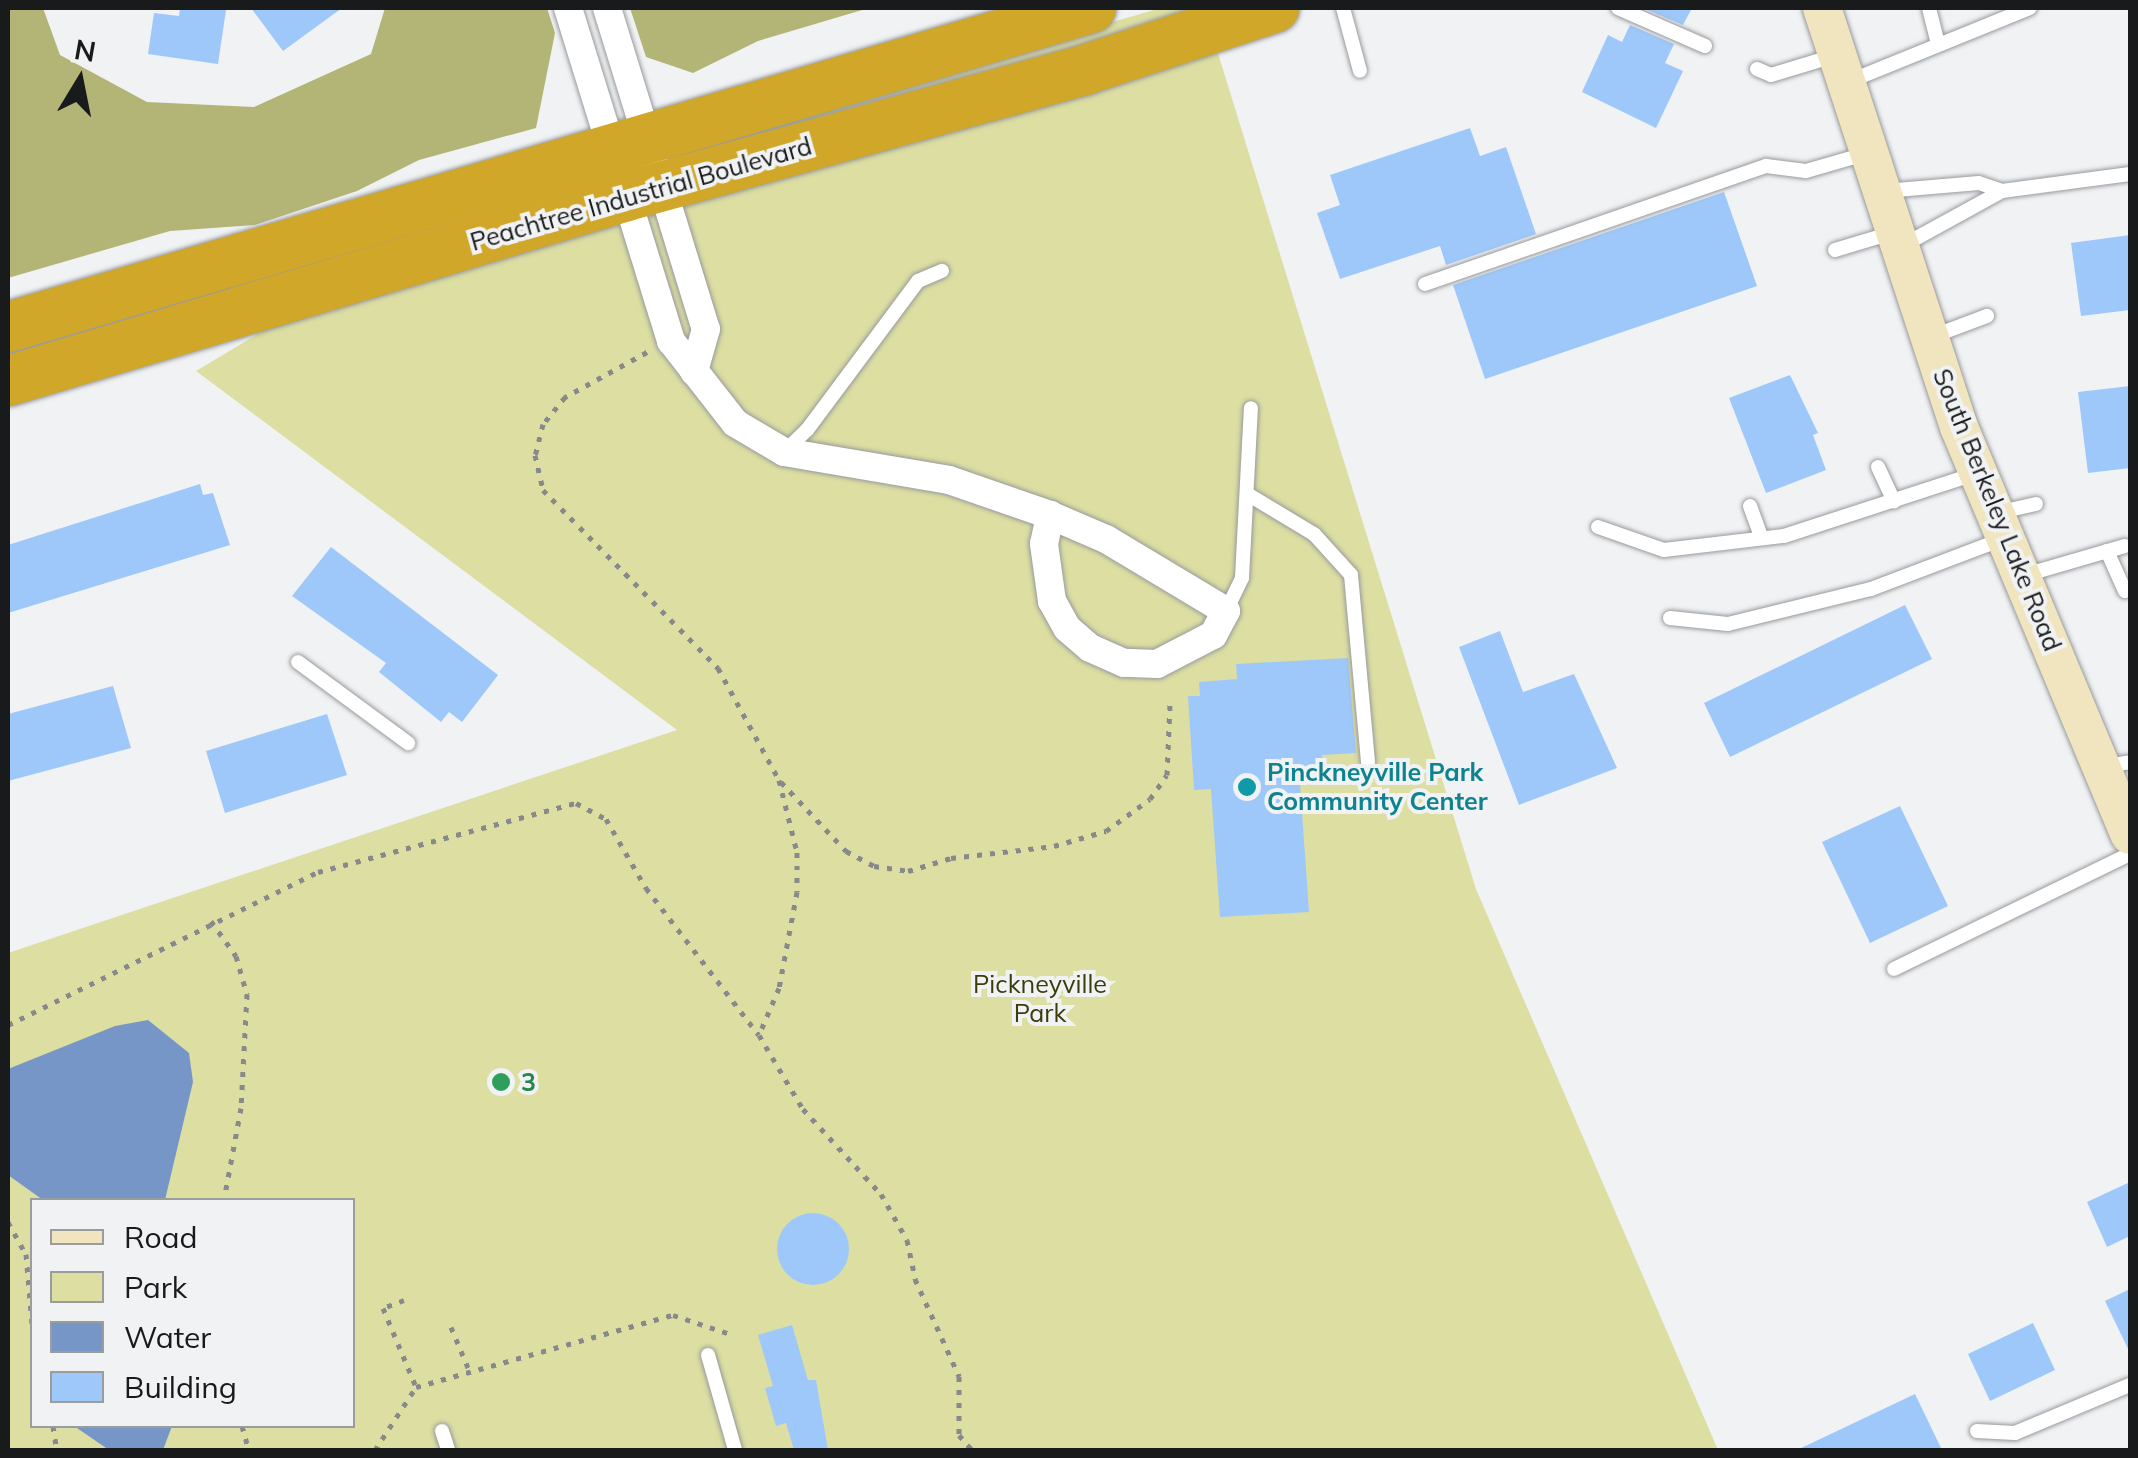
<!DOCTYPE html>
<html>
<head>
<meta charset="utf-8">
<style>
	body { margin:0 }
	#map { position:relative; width:2138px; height:1458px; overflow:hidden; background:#f0f2f4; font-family:Mulish,sans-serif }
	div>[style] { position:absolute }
	.green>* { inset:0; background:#dcdea2 }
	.forest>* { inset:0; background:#b3b577 }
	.water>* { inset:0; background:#7796c8 }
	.building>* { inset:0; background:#9ec8f9 }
	.round { border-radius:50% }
	.path>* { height:5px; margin-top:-2.5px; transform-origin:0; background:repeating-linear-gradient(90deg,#87898a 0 5px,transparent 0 13px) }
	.roads { filter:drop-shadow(0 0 2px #989a9c) drop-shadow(0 0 2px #989a9c) }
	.lane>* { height:14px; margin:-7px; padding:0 7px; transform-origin:7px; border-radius:7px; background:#fff }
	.street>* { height:28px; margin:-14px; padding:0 14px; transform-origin:14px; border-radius:14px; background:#fff }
	.secondary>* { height:38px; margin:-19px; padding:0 19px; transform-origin:19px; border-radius:19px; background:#f1e5bf }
	.highway>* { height:50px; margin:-25px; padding:0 25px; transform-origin:25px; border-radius:25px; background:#d0a729 }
	.dots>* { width:28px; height:28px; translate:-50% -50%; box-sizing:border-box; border:5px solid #f0f2f4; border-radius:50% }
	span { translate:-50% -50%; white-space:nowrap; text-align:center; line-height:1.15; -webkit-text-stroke:8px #f0f2f4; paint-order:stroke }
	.street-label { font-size:25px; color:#191a1b }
	.culture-label { font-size:25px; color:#0d838f; font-weight:700 }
	.left { translate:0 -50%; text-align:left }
	.park-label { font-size:25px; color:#3b3c0a }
	.leisure-label { font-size:25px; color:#27864d; font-weight:700 }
	.frame { position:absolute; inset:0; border:10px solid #191a1b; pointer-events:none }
	.legend { position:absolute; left:30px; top:1198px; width:325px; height:230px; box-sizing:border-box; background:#f0f2f4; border:2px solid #9a9c9d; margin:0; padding:12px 18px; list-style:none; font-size:30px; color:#191a1b }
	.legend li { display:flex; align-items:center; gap:20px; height:50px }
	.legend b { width:50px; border:2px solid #9a9c9d }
	.north { position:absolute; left:30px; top:30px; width:100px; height:100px; -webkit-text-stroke:8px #f0f2f4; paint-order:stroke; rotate:10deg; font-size:28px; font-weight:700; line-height:40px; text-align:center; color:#191a1b }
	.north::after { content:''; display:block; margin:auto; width:35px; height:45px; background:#191a1b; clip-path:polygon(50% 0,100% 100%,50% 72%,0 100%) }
</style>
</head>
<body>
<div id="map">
	<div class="green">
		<div style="clip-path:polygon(evenodd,1161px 8px,1204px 8px,1476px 889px,1718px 1450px,8px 1450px,8px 953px,677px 730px,196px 371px,467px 208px,1161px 8px,32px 1200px,352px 1200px,352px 1426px,32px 1426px,32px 1200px)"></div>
	</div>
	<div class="forest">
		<div style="clip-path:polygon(8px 8px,43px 8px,60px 55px,147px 102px,254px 107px,371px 54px,385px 8px,547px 8px,555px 33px,536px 128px,419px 160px,357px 191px,255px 225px,170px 231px,8px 278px)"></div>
		<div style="clip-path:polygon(630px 8px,869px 8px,758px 41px,693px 73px,646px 57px)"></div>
	</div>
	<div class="water">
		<div style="clip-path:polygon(148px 1020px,189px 1053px,193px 1082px,165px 1200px,43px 1200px,8px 1175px,8px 1069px,115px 1026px)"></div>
		<div style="clip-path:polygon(74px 1426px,172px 1426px,163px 1450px,109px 1450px)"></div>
	</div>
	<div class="building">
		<div style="clip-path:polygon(180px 8px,226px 10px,218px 64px,148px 54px,154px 13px,179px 16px)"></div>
		<div style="clip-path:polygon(251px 8px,342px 8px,283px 51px)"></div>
		<div style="clip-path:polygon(1643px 8px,1692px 8px,1683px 25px)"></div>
		<div style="clip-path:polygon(1630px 25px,1674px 44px,1665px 63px,1683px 71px,1656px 128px,1582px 92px,1608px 35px,1622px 42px)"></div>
		<div style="clip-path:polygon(1470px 128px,1480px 156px,1506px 147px,1536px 234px,1446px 265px,1440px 246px,1340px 279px,1317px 213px,1340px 205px,1330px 175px)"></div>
		<div style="clip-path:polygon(1724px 192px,1757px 286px,1485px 379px,1453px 285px)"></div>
		<div style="clip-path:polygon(2130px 235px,2130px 310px,2081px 316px,2071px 243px)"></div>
		<div style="clip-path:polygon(1790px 375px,1818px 433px,1813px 435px,1826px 470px,1766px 493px,1729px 398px)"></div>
		<div style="clip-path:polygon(2130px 386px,2130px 468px,2088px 473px,2078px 392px)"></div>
		<div style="clip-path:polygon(200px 484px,203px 495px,213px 493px,230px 545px,8px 613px,8px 545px)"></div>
		<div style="clip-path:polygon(331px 547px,498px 675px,462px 722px,449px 712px,441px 722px,379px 672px,386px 663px,292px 596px)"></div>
		<div style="clip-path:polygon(1905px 605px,1932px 659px,1730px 757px,1704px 703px)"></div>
		<div style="clip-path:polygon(1500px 631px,1523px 692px,1574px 674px,1617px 768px,1519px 805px,1459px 647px)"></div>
		<div style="clip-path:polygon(1348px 658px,1356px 753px,1322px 755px,1324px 783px,1300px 784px,1309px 912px,1220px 917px,1211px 789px,1194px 790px,1188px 696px,1200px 696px,1199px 682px,1237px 679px,1236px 664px)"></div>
		<div style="clip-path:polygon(113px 686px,131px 748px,8px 781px,8px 714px)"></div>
		<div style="clip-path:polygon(327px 714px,347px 775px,225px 813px,206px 751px)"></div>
		<div style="clip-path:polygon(1900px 806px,1948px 906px,1870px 943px,1822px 842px)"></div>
		<div style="clip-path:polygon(2130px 1182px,2130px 1236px,2107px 1247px,2087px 1202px)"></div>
		<div class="round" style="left:777px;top:1213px;width:72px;height:72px"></div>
		<div style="clip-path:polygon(2130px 1289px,2130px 1353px,2105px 1301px)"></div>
		<div style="clip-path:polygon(2033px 1323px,2055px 1370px,1990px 1401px,1968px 1354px)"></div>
		<div style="clip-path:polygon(792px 1325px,808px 1380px,816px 1380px,828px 1450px,794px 1450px,786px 1423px,776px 1426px,765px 1388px,773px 1386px,758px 1335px)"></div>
		<div style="clip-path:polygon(1915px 1394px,1942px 1450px,1797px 1450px)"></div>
	</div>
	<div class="path">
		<div style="left:647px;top:352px;width:94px;rotate:151.2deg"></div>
		<div style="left:565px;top:397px;width:35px;rotate:129deg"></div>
		<div style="left:543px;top:424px;width:32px;rotate:104deg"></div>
		<div style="left:535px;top:455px;width:36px;rotate:77deg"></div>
		<div style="left:543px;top:490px;width:250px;rotate:45.5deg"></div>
		<div style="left:718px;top:668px;width:128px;rotate:61.4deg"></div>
		<div style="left:779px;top:780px;width:74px;rotate:76deg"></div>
		<div style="left:797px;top:852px;width:40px;rotate:90deg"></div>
		<div style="left:797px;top:892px;width:98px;rotate:100.6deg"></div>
		<div style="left:779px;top:988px;width:51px;rotate:113.1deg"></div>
		<div style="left:781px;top:782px;width:95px;rotate:46.7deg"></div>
		<div style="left:846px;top:851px;width:32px;rotate:28deg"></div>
		<div style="left:874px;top:866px;width:34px;rotate:8deg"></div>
		<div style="left:908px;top:871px;width:45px;rotate:-16.8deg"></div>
		<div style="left:951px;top:858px;width:104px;rotate:-6.6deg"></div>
		<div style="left:1054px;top:846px;width:54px;rotate:-16.1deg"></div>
		<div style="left:1106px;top:831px;width:54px;rotate:-36deg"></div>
		<div style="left:1150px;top:799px;width:29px;rotate:-55deg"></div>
		<div style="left:1167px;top:775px;width:72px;rotate:-87.6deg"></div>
		<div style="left:211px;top:921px;width:43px;rotate:54.5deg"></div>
		<div style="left:236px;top:956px;width:40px;rotate:74deg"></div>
		<div style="left:247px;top:994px;width:114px;rotate:93deg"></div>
		<div style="left:241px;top:1108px;width:94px;rotate:100.5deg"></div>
		<div style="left:8px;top:1025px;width:346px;rotate:-26.3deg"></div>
		<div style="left:318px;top:872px;width:267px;rotate:-15deg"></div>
		<div style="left:576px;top:803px;width:34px;rotate:28deg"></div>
		<div style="left:606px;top:819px;width:80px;rotate:59.9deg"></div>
		<div style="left:646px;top:888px;width:185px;rotate:52.5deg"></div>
		<div style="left:759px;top:1035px;width:86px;rotate:59.3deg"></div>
		<div style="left:803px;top:1109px;width:115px;rotate:47.5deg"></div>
		<div style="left:881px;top:1194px;width:53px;rotate:60.5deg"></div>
		<div style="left:907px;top:1240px;width:40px;rotate:78deg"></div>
		<div style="left:915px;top:1279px;width:107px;rotate:65.6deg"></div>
		<div style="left:959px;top:1376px;width:59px;rotate:90deg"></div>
		<div style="left:959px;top:1435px;width:20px;rotate:49deg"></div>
		<div style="left:8px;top:1222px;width:37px;rotate:61deg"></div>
		<div style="left:26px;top:1254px;width:70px;rotate:85.1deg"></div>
		<div style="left:404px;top:1300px;width:22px;rotate:159deg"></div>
		<div style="left:383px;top:1308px;width:86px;rotate:67.3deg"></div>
		<div style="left:451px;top:1327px;width:47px;rotate:67.3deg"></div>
		<div style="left:53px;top:1426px;width:24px;rotate:81deg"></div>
		<div style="left:242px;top:1426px;width:25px;rotate:74deg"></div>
		<div style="left:375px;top:1450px;width:75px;rotate:-56.9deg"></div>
		<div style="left:416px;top:1387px;width:267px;rotate:-15.7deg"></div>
		<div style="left:673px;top:1315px;width:60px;rotate:18.4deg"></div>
	</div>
	<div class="roads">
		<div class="lane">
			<div style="left:1343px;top:8px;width:65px;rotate:74.9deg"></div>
			<div style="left:1618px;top:8px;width:95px;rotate:23.6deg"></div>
			<div style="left:1929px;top:8px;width:37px;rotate:76deg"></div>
			<div style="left:1757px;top:69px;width:15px;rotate:23deg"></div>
			<div style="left:1771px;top:75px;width:69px;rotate:-16.9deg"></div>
			<div style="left:1850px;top:81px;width:194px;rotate:-22.1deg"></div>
			<div style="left:1885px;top:191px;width:94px;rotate:-4.9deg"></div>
			<div style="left:1979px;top:183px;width:24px;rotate:19deg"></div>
			<div style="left:1902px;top:246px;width:114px;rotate:-28.8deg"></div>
			<div style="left:2002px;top:191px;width:129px;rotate:-7.6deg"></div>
			<div style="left:1835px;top:250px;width:63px;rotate:-16.7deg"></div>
			<div style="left:1425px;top:284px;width:361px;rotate:-19.1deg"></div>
			<div style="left:1766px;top:166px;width:40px;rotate:7.1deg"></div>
			<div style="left:1806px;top:171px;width:61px;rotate:-16.1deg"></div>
			<div style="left:1931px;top:337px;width:60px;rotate:-20.6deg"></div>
			<div style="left:784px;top:452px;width:32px;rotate:-44deg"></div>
			<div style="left:807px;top:430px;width:186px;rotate:-53.3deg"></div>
			<div style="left:918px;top:281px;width:26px;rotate:-23deg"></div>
			<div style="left:1878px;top:467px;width:38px;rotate:65deg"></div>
			<div style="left:1249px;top:495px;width:76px;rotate:31deg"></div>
			<div style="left:1314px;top:534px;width:55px;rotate:47.9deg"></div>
			<div style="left:1351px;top:575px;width:188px;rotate:84.8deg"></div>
			<div style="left:1750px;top:506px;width:32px;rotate:70deg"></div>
			<div style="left:1996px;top:513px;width:41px;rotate:-12.7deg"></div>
			<div style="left:1598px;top:527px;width:70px;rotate:19.2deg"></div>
			<div style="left:1664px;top:550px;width:121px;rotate:-6.7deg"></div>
			<div style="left:1784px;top:536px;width:204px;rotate:-18deg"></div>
			<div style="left:2107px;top:551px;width:44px;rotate:65.8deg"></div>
			<div style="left:2025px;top:575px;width:104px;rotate:-16.2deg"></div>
			<div style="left:1226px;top:611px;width:37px;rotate:-64deg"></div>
			<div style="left:1242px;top:578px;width:170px;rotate:-87deg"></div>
			<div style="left:1670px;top:618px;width:58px;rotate:5.9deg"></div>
			<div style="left:1728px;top:624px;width:147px;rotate:-13.8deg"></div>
			<div style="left:1871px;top:589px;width:143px;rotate:-20.8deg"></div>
			<div style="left:298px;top:662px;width:137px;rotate:36.4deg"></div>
			<div style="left:2106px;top:766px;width:24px;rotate:-9deg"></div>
			<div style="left:1894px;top:969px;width:263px;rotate:-26deg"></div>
			<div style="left:708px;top:1355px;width:99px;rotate:74.1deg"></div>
			<div style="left:442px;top:1431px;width:20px;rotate:72deg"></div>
			<div style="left:1977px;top:1431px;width:38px;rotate:3deg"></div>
			<div style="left:2015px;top:1433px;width:125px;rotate:-22.7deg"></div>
		</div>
		<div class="street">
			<div style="left:568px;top:8px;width:349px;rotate:72.8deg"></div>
			<div style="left:671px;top:341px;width:104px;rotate:52deg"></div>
			<div style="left:735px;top:423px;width:57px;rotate:30.6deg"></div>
			<div style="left:784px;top:452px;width:167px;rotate:9.6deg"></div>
			<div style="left:949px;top:480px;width:107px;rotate:19.1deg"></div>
			<div style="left:1050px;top:515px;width:61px;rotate:23.2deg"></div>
			<div style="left:1106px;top:539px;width:140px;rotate:31deg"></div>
			<div style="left:1226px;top:611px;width:27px;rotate:118deg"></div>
			<div style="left:1213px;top:635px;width:63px;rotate:152.6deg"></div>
			<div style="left:1157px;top:664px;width:33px;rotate:-178deg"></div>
			<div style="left:1124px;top:663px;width:37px;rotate:-156deg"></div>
			<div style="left:1090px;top:648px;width:30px;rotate:-139deg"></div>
			<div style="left:1067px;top:628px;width:31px;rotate:-119deg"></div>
			<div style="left:1052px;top:601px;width:58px;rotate:-98deg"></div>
			<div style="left:1044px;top:544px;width:30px;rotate:-78deg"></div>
			<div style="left:607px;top:8px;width:336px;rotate:72.9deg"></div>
			<div style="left:706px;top:329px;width:44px;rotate:105.9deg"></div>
		</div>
		<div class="secondary">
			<div style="left:1822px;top:8px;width:441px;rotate:71.9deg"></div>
			<div style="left:1959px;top:427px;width:442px;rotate:67.3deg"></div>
		</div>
		<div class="highway">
			<div style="left:8px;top:327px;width:1129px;rotate:-16.41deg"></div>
			<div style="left:8px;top:381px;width:646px;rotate:-16.64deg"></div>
			<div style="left:627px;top:196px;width:477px;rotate:-15.4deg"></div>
			<div style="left:1087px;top:69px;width:197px;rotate:-18.1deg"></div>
		</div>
	</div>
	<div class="dots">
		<div style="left:1247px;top:787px;background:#0f9aa8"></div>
		<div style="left:501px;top:1082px;background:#2e9e5b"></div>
	</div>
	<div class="street-label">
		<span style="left:641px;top:194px;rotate:-16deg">Peachtree Industrial Boulevard</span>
		<span style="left:1997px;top:510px;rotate:68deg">South Berkeley Lake Road</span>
	</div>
	<div class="culture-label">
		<span class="left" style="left:1267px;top:787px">Pinckneyville Park<br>Community Center</span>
	</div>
	<div class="park-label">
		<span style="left:1040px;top:999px">Pickneyville<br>Park</span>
	</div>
	<div class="leisure-label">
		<span class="left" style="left:521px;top:1082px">3</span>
	</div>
	<div class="frame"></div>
	<ul class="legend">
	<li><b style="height:12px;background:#f1e5bf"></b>Road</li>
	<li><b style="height:28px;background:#dcdea2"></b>Park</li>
	<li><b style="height:28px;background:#7796c8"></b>Water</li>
	<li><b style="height:28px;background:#9ec8f9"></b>Building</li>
	</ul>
	<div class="north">N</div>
</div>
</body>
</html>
